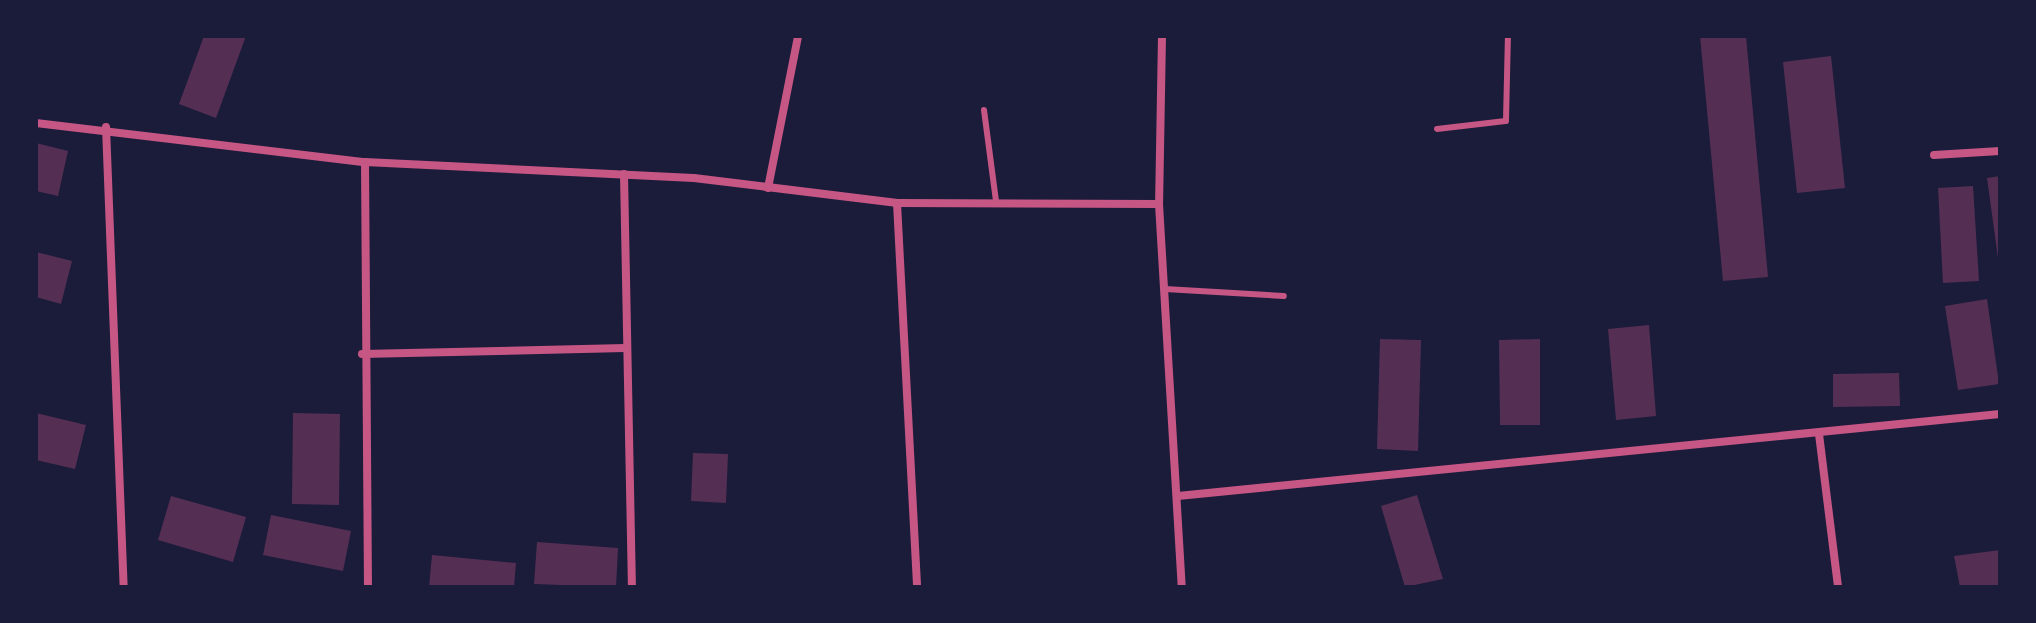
<!DOCTYPE html>
<html>
<head>
<meta charset="utf-8">
<style>
	body { margin:0 }
	#map { position:relative; width:2036px; height:623px; overflow:hidden; background:#1b1b3a; font-family:"Sofia Sans Condensed",sans-serif }
	div>[style] { position:absolute }
	.building>* { inset:0; background:#542f53 }
	.service>* { height:6px; margin:-3px; padding:0 3px; transform-origin:3px; border-radius:3px; background:#c65784 }
	.minor>* { height:8px; margin:-4px; padding:0 4px; transform-origin:4px; border-radius:4px; background:#c65784 }
	span { translate:-50% -50%; white-space:nowrap; text-align:center; line-height:1.15; -webkit-text-stroke:6px #1b1b3a; paint-order:stroke }
	.frame { position:absolute; inset:0; border:38px solid #1b1b3a; pointer-events:none }
</style>
</head>
<body>
<div id="map">
	<div class="building">
		<div style="clip-path:polygon(204px 36px,246px 36px,216px 118px,179px 104px)"></div>
		<div style="clip-path:polygon(1700px 36px,1746px 36px,1768px 277px,1723px 281px)"></div>
		<div style="clip-path:polygon(1831px 56px,1845px 188px,1797px 193px,1783px 62px)"></div>
		<div style="clip-path:polygon(36px 143px,68px 151px,58px 196px,36px 191px)"></div>
		<div style="clip-path:polygon(2000px 176px,2000px 258px,1998px 258px,1987px 178px)"></div>
		<div style="clip-path:polygon(1973px 186px,1979px 281px,1943px 283px,1938px 188px)"></div>
		<div style="clip-path:polygon(36px 252px,72px 261px,61px 304px,36px 297px)"></div>
		<div style="clip-path:polygon(1987px 299px,1999px 384px,1958px 390px,1945px 306px)"></div>
		<div style="clip-path:polygon(1649px 325px,1656px 416px,1616px 420px,1608px 329px)"></div>
		<div style="clip-path:polygon(1380px 339px,1421px 340px,1418px 451px,1377px 449px)"></div>
		<div style="clip-path:polygon(1540px 339px,1540px 425px,1500px 425px,1499px 340px)"></div>
		<div style="clip-path:polygon(1899px 373px,1900px 406px,1833px 407px,1833px 374px)"></div>
		<div style="clip-path:polygon(36px 413px,86px 425px,75px 469px,36px 460px)"></div>
		<div style="clip-path:polygon(293px 413px,340px 414px,339px 505px,292px 504px)"></div>
		<div style="clip-path:polygon(693px 453px,728px 454px,726px 503px,691px 501px)"></div>
		<div style="clip-path:polygon(1417px 495px,1443px 579px,1405px 587px,1381px 506px)"></div>
		<div style="clip-path:polygon(171px 496px,246px 517px,233px 562px,158px 540px)"></div>
		<div style="clip-path:polygon(271px 515px,351px 531px,343px 571px,263px 555px)"></div>
		<div style="clip-path:polygon(537px 542px,618px 548px,616px 587px,534px 584px)"></div>
		<div style="clip-path:polygon(2000px 550px,2000px 587px,1960px 587px,1954px 556px)"></div>
		<div style="clip-path:polygon(432px 555px,516px 563px,514px 587px,429px 587px)"></div>
	</div>
	<div class="service">
		<div style="left:984px;top:110px;width:92px;rotate:82.5deg"></div>
		<div style="left:1437px;top:129px;width:69px;rotate:-6.6deg"></div>
		<div style="left:1506px;top:121px;width:85px;rotate:-88.7deg"></div>
		<div style="left:1165px;top:289px;width:119px;rotate:3.4deg"></div>
	</div>
	<div class="minor">
		<div style="left:1162px;top:36px;width:168px;rotate:91deg"></div>
		<div style="left:1159px;top:204px;width:384px;rotate:86.6deg"></div>
		<div style="left:36px;top:123px;width:331px;rotate:6.8deg"></div>
		<div style="left:365px;top:162px;width:329px;rotate:2.8deg"></div>
		<div style="left:694px;top:178px;width:205px;rotate:7deg"></div>
		<div style="left:897px;top:203px;width:262px;rotate:0.2deg"></div>
		<div style="left:106px;top:127px;width:460px;rotate:87.8deg"></div>
		<div style="left:1934px;top:155px;width:66px;rotate:-3.5deg"></div>
		<div style="left:365px;top:162px;width:425px;rotate:89.6deg"></div>
		<div style="left:624px;top:174px;width:413px;rotate:88.9deg"></div>
		<div style="left:768px;top:188px;width:155px;rotate:-78.8deg"></div>
		<div style="left:897px;top:203px;width:385px;rotate:87deg"></div>
		<div style="left:362px;top:354px;width:263px;rotate:-1.3deg"></div>
		<div style="left:1819px;top:434px;width:154px;rotate:82.9deg"></div>
		<div style="left:1178px;top:496px;width:826px;rotate:-5.7deg"></div>
	</div>
	<div class="frame"></div>
</div>
</body>
</html>
